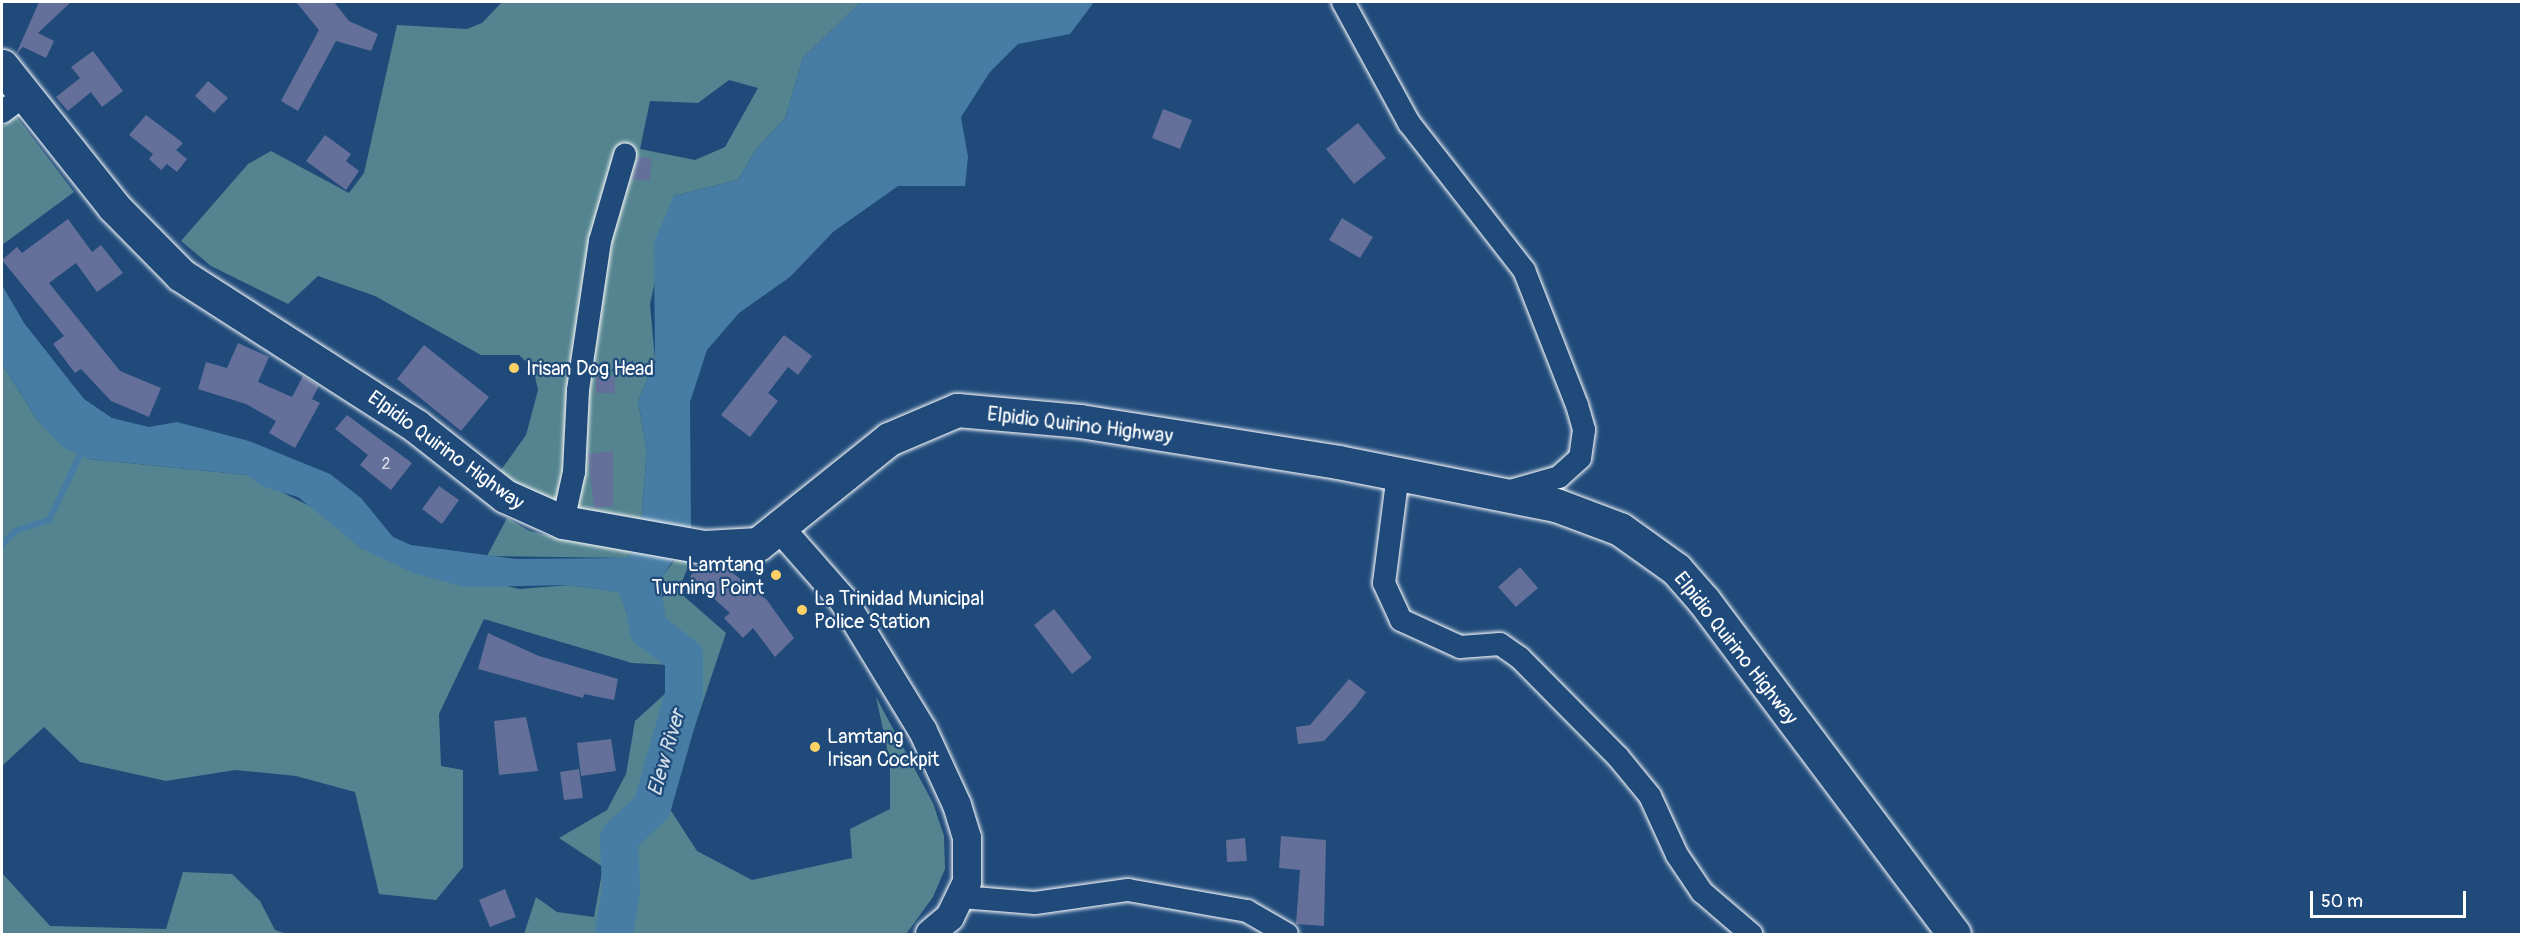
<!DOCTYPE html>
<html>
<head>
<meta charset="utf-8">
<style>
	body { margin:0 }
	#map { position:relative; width:2523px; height:936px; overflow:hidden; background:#1f4a7a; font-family:Pangolin,sans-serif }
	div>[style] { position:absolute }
	.green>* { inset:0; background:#53848f }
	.water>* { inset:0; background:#477da5 }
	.stream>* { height:6px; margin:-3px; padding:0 3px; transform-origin:3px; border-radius:3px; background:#477da5 }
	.river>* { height:38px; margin:-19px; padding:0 19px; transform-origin:19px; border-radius:19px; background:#477da5 }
	.building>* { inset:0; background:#646f9a }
	.roads { filter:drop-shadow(0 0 2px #fff) drop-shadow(0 0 2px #fff) }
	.minor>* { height:22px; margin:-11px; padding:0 11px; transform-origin:11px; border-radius:11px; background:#1f4a7a }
	.major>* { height:28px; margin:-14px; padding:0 14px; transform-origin:14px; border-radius:14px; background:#1f4a7a }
	.highway>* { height:33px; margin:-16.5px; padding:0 16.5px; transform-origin:16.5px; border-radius:16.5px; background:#1f4a7a }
	.dots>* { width:16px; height:16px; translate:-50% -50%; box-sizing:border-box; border:3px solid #1f4a7a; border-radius:50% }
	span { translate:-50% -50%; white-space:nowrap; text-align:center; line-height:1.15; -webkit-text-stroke:4.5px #1f4a7a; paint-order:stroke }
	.number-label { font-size:16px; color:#d8dbe6 }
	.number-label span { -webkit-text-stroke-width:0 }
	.poi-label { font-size:20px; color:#fff }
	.left { translate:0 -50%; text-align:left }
	.right { translate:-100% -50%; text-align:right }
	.street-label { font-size:20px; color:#fff }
	.water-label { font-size:21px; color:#d1dee8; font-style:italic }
	.frame { position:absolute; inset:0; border:3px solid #fff; pointer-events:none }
	.scale { position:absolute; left:2310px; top:891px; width:156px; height:27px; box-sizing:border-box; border:3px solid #fff; border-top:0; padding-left:8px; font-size:18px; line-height:21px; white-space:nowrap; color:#fff; -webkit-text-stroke:4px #1f4a7a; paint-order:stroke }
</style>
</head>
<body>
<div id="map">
	<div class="green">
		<div style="clip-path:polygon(evenodd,502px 2px,861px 2px,803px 58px,785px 119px,757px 148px,738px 180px,674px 196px,650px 304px,655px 360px,638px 402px,647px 449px,641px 524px,601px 519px,562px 499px,539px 502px,496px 477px,526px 435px,538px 390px,533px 368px,519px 355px,481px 355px,375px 296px,318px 276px,288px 304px,211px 266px,181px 241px,248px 164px,271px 151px,349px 193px,364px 173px,397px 25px,467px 29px,482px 23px,502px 2px,729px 80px,758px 88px,725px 147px,695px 160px,640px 149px,650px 101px,698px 103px,729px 80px)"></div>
		<div style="clip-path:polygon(16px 116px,74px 192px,2px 245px,2px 127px)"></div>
		<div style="clip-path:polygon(2px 364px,38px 421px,89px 459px,247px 475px,324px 513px,361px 548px,519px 589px,570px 585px,620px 592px,629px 621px,662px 593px,663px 576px,678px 555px,693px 555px,678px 591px,726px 633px,668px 806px,697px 851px,752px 880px,852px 858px,850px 829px,890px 809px,890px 762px,876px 697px,933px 803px,944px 836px,945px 869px,933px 897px,906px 934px,524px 934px,536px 897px,557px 912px,594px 917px,603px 867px,559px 838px,607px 810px,626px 774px,635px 721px,667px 692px,675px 672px,670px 665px,632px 663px,484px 619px,439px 714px,441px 766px,463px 770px,463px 867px,436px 900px,379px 894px,355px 792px,296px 776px,235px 770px,166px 781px,80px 762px,44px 727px,2px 766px)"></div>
		<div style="clip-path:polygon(507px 518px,529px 531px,566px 540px,637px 548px,626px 558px,487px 556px)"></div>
		<div style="clip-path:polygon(183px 872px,232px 874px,260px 901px,275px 930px,287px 934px,2px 934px,2px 873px,50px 926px,166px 929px)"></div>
	</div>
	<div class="water">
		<div style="clip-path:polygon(861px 2px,1094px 2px,1070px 34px,1018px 44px,990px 72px,961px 117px,968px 157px,965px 186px,898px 186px,833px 232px,790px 277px,739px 313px,707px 350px,690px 402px,691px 532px,663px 576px,662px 614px,630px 621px,619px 592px,570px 585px,465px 587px,413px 573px,361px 548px,298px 497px,264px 487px,247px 475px,89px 459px,63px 447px,38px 421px,2px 364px,2px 285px,24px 323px,84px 399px,112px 418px,149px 427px,177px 422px,249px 441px,330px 474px,361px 498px,393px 537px,411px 545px,516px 559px,626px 558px,637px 548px,641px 524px,647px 449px,638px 402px,655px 360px,654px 242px,674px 196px,738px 180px,757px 148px,785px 119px,803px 58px)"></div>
	</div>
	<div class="stream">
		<div style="left:2px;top:545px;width:19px;rotate:-47deg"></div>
		<div style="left:15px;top:531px;width:36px;rotate:-18deg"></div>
		<div style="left:49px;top:520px;width:79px;rotate:-64.4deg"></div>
	</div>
	<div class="river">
		<div style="left:614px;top:934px;width:44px;rotate:-80.8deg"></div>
		<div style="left:621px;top:891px;width:53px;rotate:-92.2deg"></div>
		<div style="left:619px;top:838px;width:45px;rotate:-43.2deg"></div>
		<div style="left:652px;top:807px;width:116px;rotate:-74.1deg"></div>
		<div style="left:684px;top:695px;width:39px;rotate:-90deg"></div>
		<div style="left:684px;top:656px;width:44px;rotate:-143.4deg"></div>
		<div style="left:649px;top:630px;width:55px;rotate:-100.5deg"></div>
	</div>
	<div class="building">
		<div style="clip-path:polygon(39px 2px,71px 2px,38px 33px,54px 41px,46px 58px,23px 47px,16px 54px)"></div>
		<div style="clip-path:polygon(296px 2px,334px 2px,349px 21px,378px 34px,371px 51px,336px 41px,298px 111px,281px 101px,319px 30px)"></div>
		<div style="clip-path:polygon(93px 51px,123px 91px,102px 107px,91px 92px,68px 111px,56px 97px,80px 78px,71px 67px)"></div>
		<div style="clip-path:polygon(208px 81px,228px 98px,214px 113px,195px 96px)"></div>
		<div style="clip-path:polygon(1163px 109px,1192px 120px,1180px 149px,1152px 138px)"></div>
		<div style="clip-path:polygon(146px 115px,183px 143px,176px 150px,187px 159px,177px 172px,167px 164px,161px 170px,149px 159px,153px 154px,129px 135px)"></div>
		<div style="clip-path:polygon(1358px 123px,1386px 158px,1354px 184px,1326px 149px)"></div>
		<div style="clip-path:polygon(325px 135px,351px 154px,346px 161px,359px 171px,346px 190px,306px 161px)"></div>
		<div style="clip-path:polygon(638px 157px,652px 159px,649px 181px,632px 179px)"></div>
		<div style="clip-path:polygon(1342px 218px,1373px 237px,1360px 258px,1329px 240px)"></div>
		<div style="clip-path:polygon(68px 219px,92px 252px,101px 245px,123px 273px,97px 292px,76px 263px,49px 283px,120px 371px,161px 388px,149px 417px,111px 401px,81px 369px,75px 373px,53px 344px,64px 336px,2px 260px,17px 247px,22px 253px)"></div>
		<div style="clip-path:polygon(784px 335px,812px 356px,798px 375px,788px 367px,768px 393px,778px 401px,750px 437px,721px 415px)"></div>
		<div style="clip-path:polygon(238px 343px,269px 357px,258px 382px,292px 397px,303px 376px,319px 386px,312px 399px,320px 403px,295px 448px,269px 433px,276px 421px,246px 404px,198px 389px,206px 362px,227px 368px)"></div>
		<div style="clip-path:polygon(424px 345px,489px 397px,461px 431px,397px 379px)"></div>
		<div style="clip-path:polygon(615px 376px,615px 393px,596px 393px,596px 377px)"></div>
		<div style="clip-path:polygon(347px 415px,412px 463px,391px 490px,360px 465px,368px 455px,335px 429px)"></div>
		<div style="clip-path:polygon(613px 451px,613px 506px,594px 508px,588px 454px)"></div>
		<div style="clip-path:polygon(439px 486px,459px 500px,442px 524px,422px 509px)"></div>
		<div style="clip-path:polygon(697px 565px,719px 570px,724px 566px,767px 600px,794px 638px,775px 657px,753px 628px,743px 638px,724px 618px,730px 613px,690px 577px)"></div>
		<div style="clip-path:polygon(1520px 567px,1538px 588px,1516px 607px,1498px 587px)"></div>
		<div style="clip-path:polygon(1054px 609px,1092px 658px,1072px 674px,1034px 625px)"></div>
		<div style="clip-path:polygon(488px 633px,539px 656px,618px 679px,614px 700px,584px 694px,583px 698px,478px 669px)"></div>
		<div style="clip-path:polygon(1349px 679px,1366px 692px,1355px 707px,1324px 741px,1298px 744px,1296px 727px,1310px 725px)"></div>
		<div style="clip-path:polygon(526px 717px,538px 771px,499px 775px,494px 721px)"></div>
		<div style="clip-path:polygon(611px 739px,616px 771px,581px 776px,577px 743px)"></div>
		<div style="clip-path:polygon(579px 769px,583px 798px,564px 800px,560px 772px)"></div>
		<div style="clip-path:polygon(1281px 836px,1326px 840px,1324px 926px,1296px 924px,1300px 870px,1279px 868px)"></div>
		<div style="clip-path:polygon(1245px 838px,1247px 861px,1227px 862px,1226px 840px)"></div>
		<div style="clip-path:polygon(505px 889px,516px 917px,490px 927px,479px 900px)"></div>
	</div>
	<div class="roads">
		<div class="minor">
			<div style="left:1343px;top:2px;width:138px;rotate:61.4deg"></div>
			<div style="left:1409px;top:123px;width:187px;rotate:52deg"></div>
			<div style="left:1524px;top:270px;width:145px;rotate:68.6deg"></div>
			<div style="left:1577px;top:405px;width:26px;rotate:74deg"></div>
			<div style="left:1584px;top:430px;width:28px;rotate:98deg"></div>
			<div style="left:1580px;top:458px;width:28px;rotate:138deg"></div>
			<div style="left:1559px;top:477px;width:51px;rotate:164.1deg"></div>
			<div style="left:2px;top:112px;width:29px;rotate:-36deg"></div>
			<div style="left:1398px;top:474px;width:110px;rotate:97.3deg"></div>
			<div style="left:1384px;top:583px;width:41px;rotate:65.3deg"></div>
			<div style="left:1401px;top:620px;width:65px;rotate:24.6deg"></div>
			<div style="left:1460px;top:647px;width:40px;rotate:-4.3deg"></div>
			<div style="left:1500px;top:644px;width:24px;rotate:35deg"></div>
			<div style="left:1520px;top:658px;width:139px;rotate:45.3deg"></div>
			<div style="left:1618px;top:757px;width:50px;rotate:50.6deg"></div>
			<div style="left:1650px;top:796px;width:65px;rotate:65.4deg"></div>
			<div style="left:1677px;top:855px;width:45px;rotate:56deg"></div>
			<div style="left:1702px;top:892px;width:65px;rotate:40.6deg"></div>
			<div style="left:563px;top:522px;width:51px;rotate:-77.6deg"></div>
			<div style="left:574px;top:472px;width:82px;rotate:-87.2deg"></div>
			<div style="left:578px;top:390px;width:151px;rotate:-81.6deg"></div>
			<div style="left:600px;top:241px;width:90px;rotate:-73.8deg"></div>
			<div style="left:961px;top:897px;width:74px;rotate:4.6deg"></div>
			<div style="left:1035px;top:903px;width:94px;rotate:-8deg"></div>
			<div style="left:1128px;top:890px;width:121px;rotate:10deg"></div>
			<div style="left:1247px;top:911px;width:46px;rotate:29.9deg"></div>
		</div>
		<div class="major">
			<div style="left:778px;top:526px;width:98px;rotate:48.7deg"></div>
			<div style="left:843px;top:600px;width:153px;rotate:58.6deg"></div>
			<div style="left:923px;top:731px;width:81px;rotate:65.3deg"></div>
			<div style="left:957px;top:805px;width:34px;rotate:73deg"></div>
			<div style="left:967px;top:838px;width:44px;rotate:90deg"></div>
			<div style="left:967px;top:882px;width:39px;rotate:116deg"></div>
			<div style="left:950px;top:917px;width:26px;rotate:140deg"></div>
		</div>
		<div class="highway">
			<div style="left:2px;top:66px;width:180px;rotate:51.5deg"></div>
			<div style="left:114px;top:207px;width:95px;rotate:45.4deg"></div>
			<div style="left:181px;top:275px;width:279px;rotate:32.7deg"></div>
			<div style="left:416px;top:426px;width:113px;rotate:38.2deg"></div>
			<div style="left:505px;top:496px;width:64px;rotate:24.1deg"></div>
			<div style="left:563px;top:522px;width:143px;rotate:10.1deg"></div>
			<div style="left:704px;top:547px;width:54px;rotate:-3.2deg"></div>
			<div style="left:758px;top:544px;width:168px;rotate:-38.7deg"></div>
			<div style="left:889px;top:439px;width:74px;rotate:-23.1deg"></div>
			<div style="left:957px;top:410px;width:123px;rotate:5.1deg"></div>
			<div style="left:1080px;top:421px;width:261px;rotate:9deg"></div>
			<div style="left:1338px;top:462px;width:222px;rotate:11.2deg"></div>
			<div style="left:1556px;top:505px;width:68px;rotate:20.6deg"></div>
			<div style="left:1620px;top:529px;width:69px;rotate:35.5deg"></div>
			<div style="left:1676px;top:569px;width:43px;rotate:48.8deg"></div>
			<div style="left:1704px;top:601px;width:416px;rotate:53.1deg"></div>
		</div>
	</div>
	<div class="dots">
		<div style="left:514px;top:368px;background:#ffd166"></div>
		<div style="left:776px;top:575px;background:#ffd166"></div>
		<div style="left:802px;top:610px;background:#ffd166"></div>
		<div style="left:815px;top:747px;background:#ffd166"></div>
	</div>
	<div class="number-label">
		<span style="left:386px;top:464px">2</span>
	</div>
	<div class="poi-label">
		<span class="left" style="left:526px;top:368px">Irisan Dog Head</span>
		<span class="right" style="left:764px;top:576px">Lamtang<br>Turning Point</span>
		<span class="left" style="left:814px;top:610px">La Trinidad Municipal<br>Police Station</span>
		<span class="left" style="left:827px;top:748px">Lamtang<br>Irisan Cockpit</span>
	</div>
	<div class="street-label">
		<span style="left:1080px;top:425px;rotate:7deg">Elpidio Quirino Highway</span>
		<span style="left:446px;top:450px;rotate:36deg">Elpidio Quirino Highway</span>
		<span style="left:1736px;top:648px;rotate:52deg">Elpidio Quirino Highway</span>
	</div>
	<div class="water-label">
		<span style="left:667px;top:753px;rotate:-74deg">Elew River</span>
	</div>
	<div class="frame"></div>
	<div class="scale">50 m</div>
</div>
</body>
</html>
